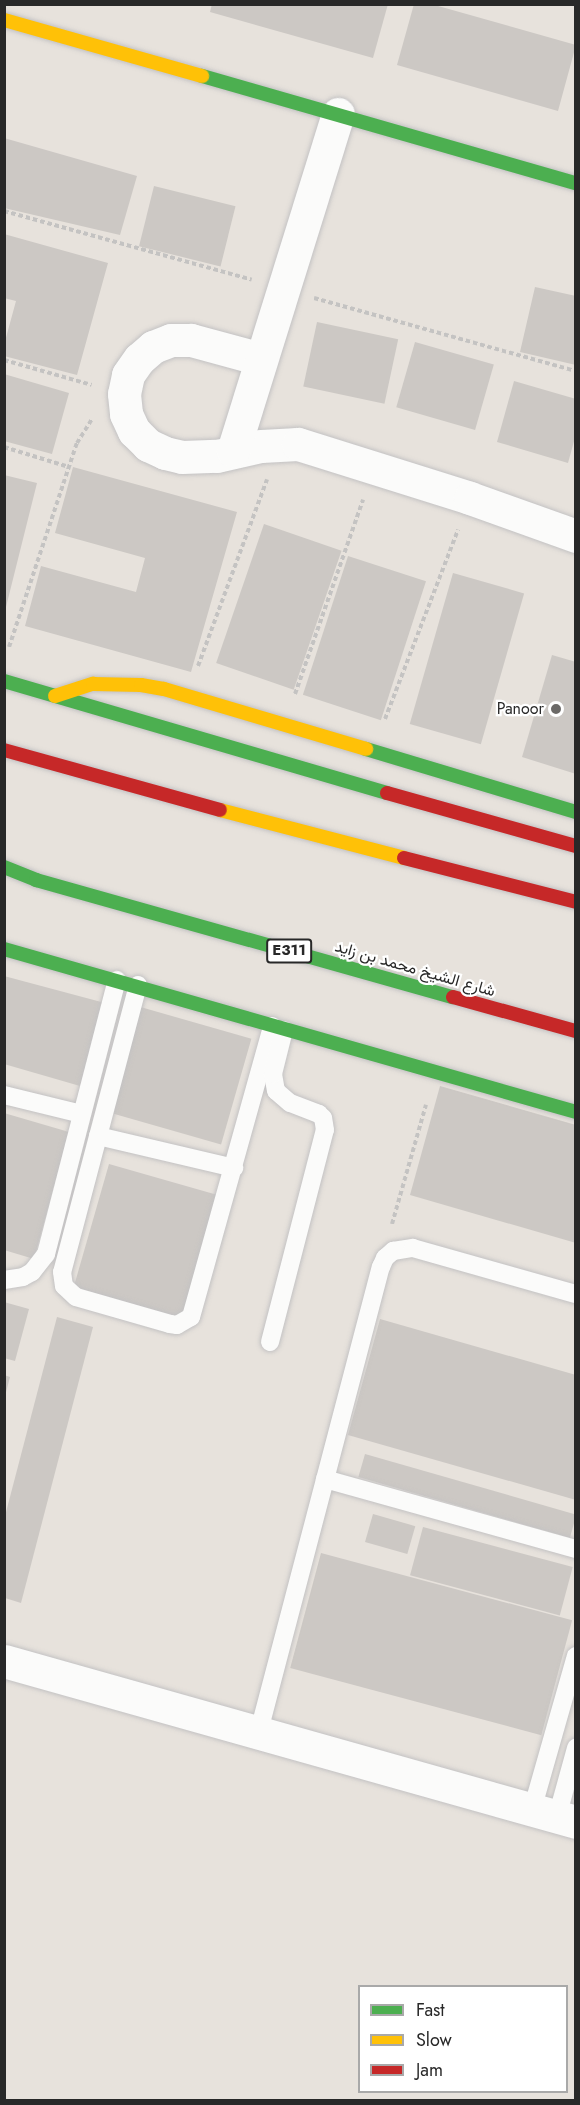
<!DOCTYPE html>
<meta charset="utf-8">
<style>
body{margin:0}
#map{position:relative;width:580px;height:2105px;overflow:hidden;background:#e7e2dc;font-family:Jost,Vazirmatn,sans-serif}
div>[style]{position:absolute}
[style*='--x']{left:calc(var(--x)*1px);top:calc(var(--y)*1px);width:calc(var(--w)*1px);rotate:calc(var(--a)*1deg)}
.building>*{inset:0;background:#ccc8c4;transform-origin:0 0}
.path>*{height:4px;margin-top:-2px;transform-origin:0;background:repeating-linear-gradient(90deg,#c4c3c2 0 4.5px,transparent 0 7.5px)}
.roads{filter:drop-shadow(0 0 2px #c3c2c3) drop-shadow(0 0 2px #c3c2c3)}
.lane>*{height:18px;margin:-9px;padding:0 9px;transform-origin:9px;border-radius:9px;background:#fbfbfa}
.street>*{height:33px;margin:-16.5px;padding:0 16.5px;transform-origin:16.5px;border-radius:16.5px;background:#fbfbfa}
.fast>*{height:14px;margin:-7px;padding:0 7px;transform-origin:7px;border-radius:7px;background:#4caf50}
.slow>*{height:14px;margin:-7px;padding:0 7px;transform-origin:7px;border-radius:7px;background:#ffc107}
.jam>*{height:14px;margin:-7px;padding:0 7px;transform-origin:7px;border-radius:7px;background:#c62828}
.dots>*{width:16px;height:16px;translate:-50% -50%;box-sizing:border-box;border:3px solid #fff;border-radius:50%}
span{translate:-50% -50%;white-space:nowrap;text-align:center;line-height:1.15;-webkit-text-stroke:4.5px #fff;paint-order:stroke}
.shield-label span{padding:2px 4px;background:#fff;border:2px solid;border-radius:4px;-webkit-text-stroke-width:0}
.shield-label{font-size:15px;color:#282828;font-weight:700}
.poi-label{font-size:16px;color:#282828}
.right{translate:-100% -50%;text-align:right}
.street-label{font-size:16px;color:#282828}
.frame{position:absolute;inset:0;border:6px solid #282828;pointer-events:none}
.legend{position:absolute;left:358px;top:1985px;width:210px;height:108px;box-sizing:border-box;background:#fff;border:2px solid #a9a9a9;margin:0;padding:8px 10px;list-style:none;font-size:18px;color:#282828}
.legend li{display:flex;align-items:center;gap:12px;height:30px}
.legend b{width:30px;border:2px solid #a9a9a9}
</style>
<div id="map">
<div class="building">
<div style="clip-path:polygon(212px 4px,388px 4px,373px 58px,210px 12px)"></div>
<div style="clip-path:polygon(414px 4px,431px 4px,576px 45px,558px 111px,397px 65px)"></div>
<div style="clip-path:polygon(4px 138px,137px 176px,120px 235px,4px 208px)"></div>
<div style="left:154px;top:186px;width:84px;height:62px;rotate:14deg"></div>
<div style="clip-path:polygon(4px 234px,108px 263px,77px 375px,4px 356px,4px 345px,16px 301px,4px 298px)"></div>
<div style="clip-path:polygon(535px 287px,576px 296px,576px 365px,520px 352px)"></div>
<div style="left:317px;top:322px;width:83px;height:66px;rotate:12deg"></div>
<div style="left:415px;top:342px;width:82px;height:68px;rotate:16deg"></div>
<div style="clip-path:polygon(4px 374px,69px 393px,52px 454px,4px 441px)"></div>
<div style="clip-path:polygon(514px 381px,576px 399px,576px 434px,568px 463px,497px 442px)"></div>
<div style="clip-path:polygon(73px 467px,237px 512px,191px 672px,25px 626px,41px 566px,136px 592px,145px 558px,55px 533px)"></div>
<div style="clip-path:polygon(4px 475px,37px 483px,5px 611px,4px 611px)"></div>
<div style="left:264px;top:524px;width:82px;height:147px;rotate:19deg"></div>
<div style="left:348px;top:556px;width:82px;height:146px;rotate:18deg"></div>
<div style="left:453px;top:573px;width:74px;height:157px;rotate:16deg"></div>
<div style="clip-path:polygon(552px 655px,576px 662px,576px 774px,522px 757px)"></div>
<div style="clip-path:polygon(4px 976px,105px 1003px,80px 1086px,4px 1064px)"></div>
<div style="left:137px;top:1006px;width:119px;height:110px;rotate:16deg"></div>
<div style="clip-path:polygon(440px 1086px,576px 1125px,576px 1243px,410px 1195px)"></div>
<div style="clip-path:polygon(4px 1113px,69px 1132px,34px 1259px,4px 1250px)"></div>
<div style="left:109px;top:1164px;width:112px;height:131px;rotate:16deg"></div>
<div style="clip-path:polygon(4px 1302px,29px 1309px,15px 1361px,4px 1358px)"></div>
<div style="clip-path:polygon(57px 1317px,93px 1327px,21px 1603px,5px 1598px,5px 1516px)"></div>
<div style="clip-path:polygon(380px 1319px,576px 1375px,576px 1500px,348px 1435px)"></div>
<div style="clip-path:polygon(4px 1375px,10px 1377px,5px 1396px,4px 1396px)"></div>
<div style="left:365px;top:1454px;width:220px;height:24px;rotate:16deg"></div>
<div style="left:373px;top:1514px;width:44px;height:29px;rotate:16deg"></div>
<div style="left:423px;top:1527px;width:155px;height:50px;rotate:15deg"></div>
<div style="left:321px;top:1553px;width:260px;height:119px;rotate:15deg"></div>
</div>
<div class="path">
<div style="--x:4;--y:211;--w:257;--a:15.5"></div>
<div style="--x:314;--y:298;--w:272;--a:15.6"></div>
<div style="--x:4;--y:360;--w:91;--a:15.9"></div>
<div style="--x:4;--y:447;--w:68;--a:17.1"></div>
<div style="--x:9;--y:647;--w:215;--a:-71.6"></div>
<div style="--x:77;--y:443;--w:28;--a:-58"></div>
<div style="--x:198;--y:666;--w:199;--a:-69.7"></div>
<div style="--x:295;--y:694;--w:206;--a:-70.7"></div>
<div style="--x:385;--y:719;--w:203;--a:-68.9"></div>
<div style="--x:392;--y:1224;--w:124;--a:-74.1"></div>
</div>
<div class="roads">
<div class="lane">
<div style="--x:138;--y:985;--w:297;--a:104.8"></div>
<div style="--x:62;--y:1272;--w:14;--a:82"></div>
<div style="--x:64;--y:1286;--w:16;--a:43"></div>
<div style="--x:76;--y:1297;--w:98;--a:16"></div>
<div style="--x:170;--y:1324;--w:7;--a:8"></div>
<div style="--x:177;--y:1325;--w:16;--a:-30"></div>
<div style="--x:191;--y:1317;--w:302;--a:-74.4"></div>
<div style="--x:4;--y:1095;--w:80;--a:13.7"></div>
<div style="--x:98;--y:1136;--w:140;--a:13.2"></div>
<div style="--x:4;--y:1280;--w:19;--a:-9"></div>
<div style="--x:23;--y:1277;--w:10;--a:-29"></div>
<div style="--x:32;--y:1272;--w:23;--a:-52"></div>
<div style="--x:46;--y:1254;--w:283;--a:-75.5"></div>
<div style="--x:270;--y:1342;--w:219;--a:-75.5"></div>
<div style="--x:325;--y:1130;--w:12;--a:-99"></div>
<div style="--x:323;--y:1118;--w:6;--a:-135"></div>
<div style="--x:319;--y:1114;--w:31;--a:-159"></div>
<div style="--x:290;--y:1103;--w:18;--a:-139"></div>
<div style="--x:276;--y:1091;--w:17;--a:-100"></div>
<div style="--x:273;--y:1074;--w:45;--a:-76"></div>
<div style="--x:325;--y:1479;--w:261;--a:15.6"></div>
<div style="--x:259;--y:1731;--w:480;--a:-75.3"></div>
<div style="--x:381;--y:1267;--w:10;--a:-66"></div>
<div style="--x:385;--y:1258;--w:11;--a:-41"></div>
<div style="--x:393;--y:1251;--w:20;--a:-9"></div>
<div style="--x:413;--y:1248;--w:169;--a:15.8"></div>
<div style="--x:532;--y:1810;--w:160;--a:-74.1"></div>
<div style="--x:557;--y:1817;--w:72;--a:-74.6"></div>
</div>
<div class="street">
<div style="--x:261;--y:359;--w:73;--a:-164.8"></div>
<div style="--x:191;--y:340;--w:20;--a:180"></div>
<div style="--x:171;--y:340;--w:19;--a:159"></div>
<div style="--x:153;--y:347;--w:18;--a:139"></div>
<div style="--x:139;--y:359;--w:19;--a:125"></div>
<div style="--x:128;--y:375;--w:19;--a:102"></div>
<div style="--x:124;--y:394;--w:20;--a:84"></div>
<div style="--x:126;--y:414;--w:19;--a:65"></div>
<div style="--x:134;--y:431;--w:20;--a:45"></div>
<div style="--x:148;--y:445;--w:19;--a:25"></div>
<div style="--x:165;--y:453;--w:17;--a:13"></div>
<div style="--x:182;--y:457;--w:35;--a:-2"></div>
<div style="--x:217;--y:456;--w:45;--a:-12.8"></div>
<div style="--x:261;--y:446;--w:37;--a:-3"></div>
<div style="--x:298;--y:444;--w:180;--a:17.4"></div>
<div style="--x:470;--y:498;--w:113;--a:19.7"></div>
<div style="--x:233;--y:451;--w:353;--a:-72.7"></div>
<div style="--x:4;--y:1661;--w:594;--a:15.72"></div>
</div>
<div class="fast">
<div style="--x:202;--y:76;--w:389;--a:16"></div>
<div style="--x:4;--y:681;--w:399;--a:16.3"></div>
<div style="--x:366;--y:749;--w:219;--a:16.7"></div>
<div style="--x:4;--y:867;--w:35;--a:22"></div>
<div style="--x:36;--y:880;--w:433;--a:15.7"></div>
<div style="--x:4;--y:949;--w:595;--a:15.91"></div>
</div>
<div class="slow">
<div style="--x:4;--y:20;--w:206;--a:15.8"></div>
<div style="--x:55;--y:696;--w:40;--a:-18"></div>
<div style="--x:93;--y:684;--w:48;--a:1.2"></div>
<div style="--x:141;--y:685;--w:23;--a:10"></div>
<div style="--x:164;--y:689;--w:211;--a:16.5"></div>
<div style="--x:220;--y:810;--w:190;--a:14.6"></div>
</div>
<div class="jam">
<div style="--x:4;--y:750;--w:224;--a:15.5"></div>
<div style="--x:387;--y:793;--w:196;--a:15.7"></div>
<div style="--x:404;--y:858;--w:178;--a:14.3"></div>
<div style="--x:453;--y:997;--w:128;--a:15.5"></div>
</div>
</div>
<div class="dots">
<div style="left:556px;top:709px;background:#6b6967"></div>
</div>
<div class="shield-label">
<span style="left:289px;top:951px">E311</span>
</div>
<div class="poi-label">
<span class="right" style="left:544px;top:709px">Panoor</span>
</div>
<div class="street-label">
<span style="left:415px;top:969px;rotate:16deg">شارع الشيخ محمد بن زايد</span>
</div>
<div class="frame"></div>
<ul class="legend">
<li><b style="height:8px;background:#4caf50"></b>Fast</li>
<li><b style="height:8px;background:#ffc107"></b>Slow</li>
<li><b style="height:8px;background:#c62828"></b>Jam</li>
</ul>
</div>
